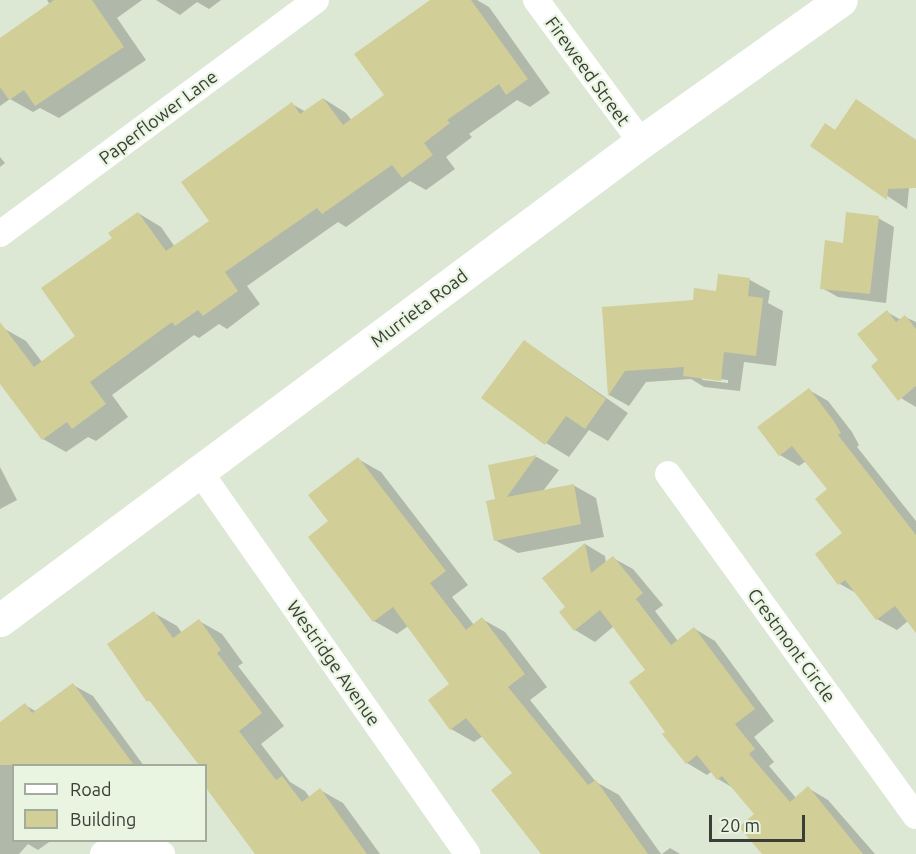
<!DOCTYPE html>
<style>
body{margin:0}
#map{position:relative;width:916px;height:854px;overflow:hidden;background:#dce7d4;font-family:Ubuntu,sans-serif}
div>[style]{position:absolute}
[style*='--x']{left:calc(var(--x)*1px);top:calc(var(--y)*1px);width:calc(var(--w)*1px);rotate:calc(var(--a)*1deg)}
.shadow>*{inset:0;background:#0003}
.building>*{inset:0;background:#d1ce98}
.minor>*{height:26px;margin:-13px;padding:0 13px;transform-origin:13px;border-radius:13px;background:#fff}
.secondary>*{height:33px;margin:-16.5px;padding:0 16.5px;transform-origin:16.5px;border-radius:16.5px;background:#fff}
span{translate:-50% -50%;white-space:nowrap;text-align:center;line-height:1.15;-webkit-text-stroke:4.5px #e9f4e1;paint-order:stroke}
.street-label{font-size:18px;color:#393e36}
.legend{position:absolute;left:12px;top:764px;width:195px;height:78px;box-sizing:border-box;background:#e9f4e1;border:2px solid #a3ab9d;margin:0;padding:8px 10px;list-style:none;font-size:18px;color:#393e36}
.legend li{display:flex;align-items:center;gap:12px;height:30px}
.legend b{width:30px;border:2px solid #a3ab9d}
.scale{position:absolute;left:709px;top:815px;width:96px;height:27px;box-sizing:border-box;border:3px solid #393e36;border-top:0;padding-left:8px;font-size:18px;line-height:21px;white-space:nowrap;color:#393e36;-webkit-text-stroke:4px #e9f4e1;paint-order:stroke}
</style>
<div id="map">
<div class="shadow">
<div style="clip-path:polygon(47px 0,142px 0,117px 18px,146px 60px,59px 118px,40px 108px,33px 112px,10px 99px,0 106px,0 40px,50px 5px)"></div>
<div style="clip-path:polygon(156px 0,221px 0,209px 9px,197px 2px,180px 15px)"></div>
<div style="clip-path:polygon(432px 0,477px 0,489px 7px,550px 93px,530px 107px,517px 100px,469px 134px,472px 137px,446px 157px,455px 169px,426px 190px,410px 181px,346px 227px,338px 222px,247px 286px,260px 304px,227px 329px,219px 324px,199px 338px,194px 335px,112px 395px,128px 417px,96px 441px,88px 437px,66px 452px,43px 439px,0 382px,0 330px,3px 328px,26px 341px,42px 362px,77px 336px,114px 238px,138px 213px,161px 227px,175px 247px,211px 222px,292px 104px,306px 112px,324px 99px,346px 113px,352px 121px,387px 95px)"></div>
<div style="clip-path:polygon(857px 101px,916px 140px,916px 182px,910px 178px,907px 209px,812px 146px,836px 131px)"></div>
<div style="clip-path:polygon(0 157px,5px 163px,0 167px)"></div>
<div style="clip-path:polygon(878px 218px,894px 227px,886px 303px,838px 297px,822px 288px,844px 244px)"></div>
<div style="clip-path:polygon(evenodd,750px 280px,770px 291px,768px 303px,783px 311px,776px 366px,744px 362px,740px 391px,704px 387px,691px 379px,646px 382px,629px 406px,609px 395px,603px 308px,694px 302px,750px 280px,700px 377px,728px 380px,728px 383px,703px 380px,700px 377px)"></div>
<div style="clip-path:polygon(887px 312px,901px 320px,905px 317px,916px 322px,916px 407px,894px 394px,880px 361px)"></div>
<div style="clip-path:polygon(524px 341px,628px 413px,608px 441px,589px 430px,569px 457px,546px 443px)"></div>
<div style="clip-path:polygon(809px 390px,828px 401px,852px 432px,859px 445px,857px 447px,916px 521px,916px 631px,908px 621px,897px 630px,877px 619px,858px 594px,840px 584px,844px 534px,830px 490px,806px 461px,799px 466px,780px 455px)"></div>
<div style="clip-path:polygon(537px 457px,559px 470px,543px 491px,573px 485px,596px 498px,604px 537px,518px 553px,495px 540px,496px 500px,489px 466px)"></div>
<div style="clip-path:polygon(358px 459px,381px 472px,468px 585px,452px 597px,474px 625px,482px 619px,505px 632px,547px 687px,530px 700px,596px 782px,619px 795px,661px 854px,542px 854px,514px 773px,483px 736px,474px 742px,451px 729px,451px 684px,408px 626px,397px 634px,374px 621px,330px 521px)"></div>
<div style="clip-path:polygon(0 467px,17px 500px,0 509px)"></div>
<div style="clip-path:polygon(585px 544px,605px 556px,606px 563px,613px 558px,633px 569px,663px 605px,655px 611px,678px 641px,695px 629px,715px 641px,774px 721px,754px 737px,774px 762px,769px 766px,796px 798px,808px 788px,828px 800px,875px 854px,764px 854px,756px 814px,735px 789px,718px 779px,712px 771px,707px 775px,687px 763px,668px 732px,647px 670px,614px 626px,595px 642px,575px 630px,567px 607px)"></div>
<div style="clip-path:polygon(154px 613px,177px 626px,182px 633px,199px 621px,222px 634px,243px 663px,238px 666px,284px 726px,261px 744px,290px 782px,305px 791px,310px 798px,320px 790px,343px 803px,380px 854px,257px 854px,236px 812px,206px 772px,206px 766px,201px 766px,154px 704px,148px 700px)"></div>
<div style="clip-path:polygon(73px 685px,93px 696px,144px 766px,14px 766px,14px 840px,52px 840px,38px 850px,28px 844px,19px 854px,0 854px,0 724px,25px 705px,37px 712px)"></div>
<div style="clip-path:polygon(670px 848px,680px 854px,662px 854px)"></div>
</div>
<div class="building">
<div style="clip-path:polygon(54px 0,92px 0,124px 47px,35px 106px,24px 90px,9px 100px,0 87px,0 38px)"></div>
<div style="clip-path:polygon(430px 0,471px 0,528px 79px,506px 95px,499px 84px,447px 120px,450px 123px,424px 143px,433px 155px,402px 178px,392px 165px,322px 214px,317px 208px,225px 272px,238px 291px,203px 316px,198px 310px,175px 326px,172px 322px,90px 382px,106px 404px,72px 429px,67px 422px,42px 440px,0 384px,0 322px,34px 367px,75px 336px,41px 288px,112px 238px,108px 233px,138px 212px,166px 251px,209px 221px,181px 182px,292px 102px,300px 114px,323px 98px,343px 125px,384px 95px,354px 54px)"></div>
<div style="clip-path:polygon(856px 99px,916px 140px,916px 188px,888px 189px,887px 200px,810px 146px,825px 123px,835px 130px)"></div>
<div style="clip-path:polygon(846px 212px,879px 216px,870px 294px,820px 289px,825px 240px,843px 243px)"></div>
<div style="clip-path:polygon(718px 274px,750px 278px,748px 296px,763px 298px,756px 356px,724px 352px,721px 381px,683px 376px,684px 367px,625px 371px,608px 396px,602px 307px,693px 300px,694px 288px,716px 291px)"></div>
<div style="clip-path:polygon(887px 310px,896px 322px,905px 315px,916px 329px,916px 386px,898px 401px,871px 366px,878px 360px,857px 334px)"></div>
<div style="clip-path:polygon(524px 340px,606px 399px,585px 429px,566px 416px,545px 445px,481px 398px)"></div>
<div style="clip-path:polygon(809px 388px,833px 420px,841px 433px,838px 435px,916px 535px,916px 633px,895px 606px,876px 620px,845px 580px,838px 585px,815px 554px,842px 533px,815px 499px,827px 489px,792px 446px,779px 456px,757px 427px)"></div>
<div style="clip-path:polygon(537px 455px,507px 497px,574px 484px,581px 524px,494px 541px,486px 501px,495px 499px,488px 465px)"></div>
<div style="clip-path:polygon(358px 457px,446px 571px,430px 583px,466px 630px,482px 617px,525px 674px,508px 687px,588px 785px,596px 780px,648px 854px,541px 854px,491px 790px,512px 773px,466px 718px,450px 730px,428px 700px,449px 684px,393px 607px,373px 622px,308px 537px,328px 521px,308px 495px)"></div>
<div style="clip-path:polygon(585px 543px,591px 573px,613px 556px,643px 593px,636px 599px,671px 645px,694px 627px,755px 709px,735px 724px,755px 749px,749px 754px,790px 802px,808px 786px,863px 854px,762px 854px,739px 827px,754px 814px,722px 776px,717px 780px,697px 755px,686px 764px,662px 734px,665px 732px,629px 682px,645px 670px,600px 610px,574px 631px,559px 612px,565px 607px,542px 578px)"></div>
<div style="clip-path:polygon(154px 611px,173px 638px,199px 619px,221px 650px,217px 653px,262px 713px,239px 731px,276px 780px,282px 776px,302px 802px,320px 788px,367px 854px,255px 854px,206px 788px,206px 765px,199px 765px,149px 700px,147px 702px,107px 644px)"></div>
<div style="clip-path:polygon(73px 683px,134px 765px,0 765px,0 722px,25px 703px,32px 713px)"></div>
</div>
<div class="minor">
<div style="--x:536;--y:0;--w:177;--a:53.5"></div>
<div style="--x:0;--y:234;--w:393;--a:-36.5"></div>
<div style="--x:200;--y:472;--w:466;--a:55"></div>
<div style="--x:668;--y:474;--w:422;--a:54.1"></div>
<div style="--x:103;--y:854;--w:26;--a:-31"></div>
<div style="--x:125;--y:841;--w:20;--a:3"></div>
<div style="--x:145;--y:842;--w:21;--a:35"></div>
</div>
<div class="secondary">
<div style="--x:0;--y:620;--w:800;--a:-36.71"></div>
<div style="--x:641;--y:142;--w:245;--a:-35.4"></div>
</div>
<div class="street-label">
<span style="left:588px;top:71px;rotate:54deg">Fireweed Street</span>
<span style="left:158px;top:117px;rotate:-37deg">Paperflower Lane</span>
<span style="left:419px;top:308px;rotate:-37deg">Murrieta Road</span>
<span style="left:792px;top:645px;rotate:54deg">Crestmont Circle</span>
<span style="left:334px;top:663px;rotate:55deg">Westridge Avenue</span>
</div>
<ul class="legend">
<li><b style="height:8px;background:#fff"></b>Road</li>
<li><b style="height:16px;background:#d1ce98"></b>Building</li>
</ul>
<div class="scale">20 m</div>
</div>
